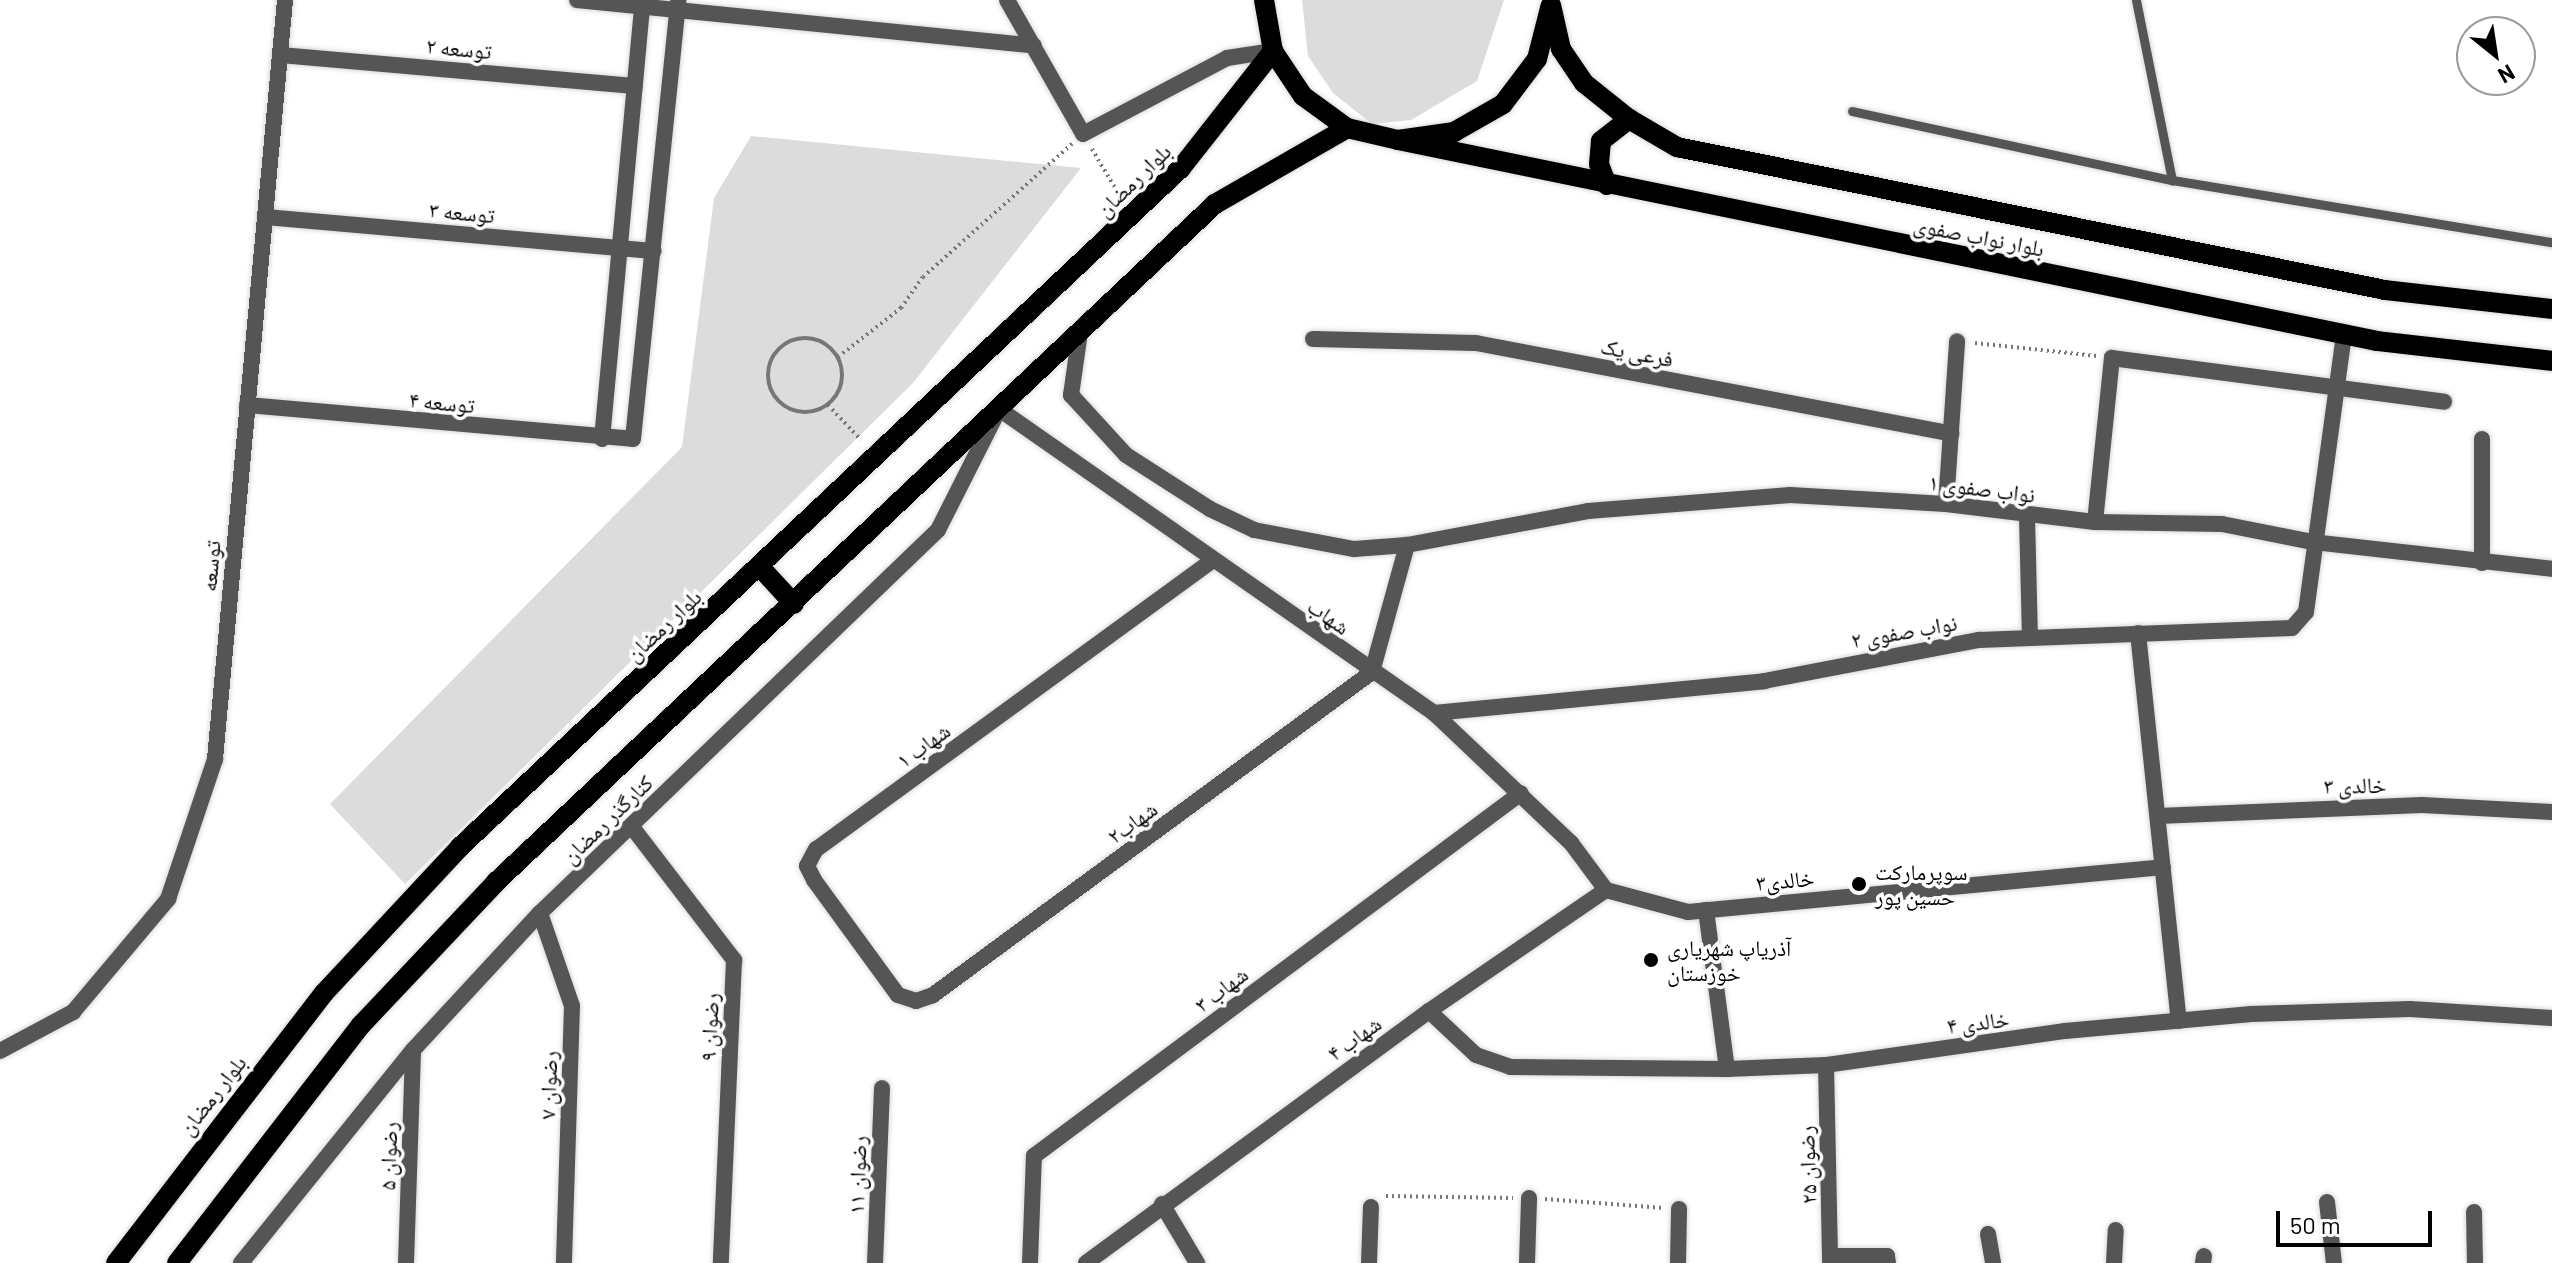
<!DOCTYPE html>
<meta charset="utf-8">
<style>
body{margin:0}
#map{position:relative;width:2552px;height:1263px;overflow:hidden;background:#fff;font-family:Barlow,"Noto Naskh Arabic",sans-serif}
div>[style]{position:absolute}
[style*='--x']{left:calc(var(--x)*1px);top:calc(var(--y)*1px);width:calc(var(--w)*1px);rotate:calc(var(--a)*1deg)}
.green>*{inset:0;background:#dcdcdc}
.path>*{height:4px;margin-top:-2px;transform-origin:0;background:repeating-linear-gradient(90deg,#777 0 2px,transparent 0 6px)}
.path>.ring{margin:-2px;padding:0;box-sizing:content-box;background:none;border:4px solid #777;border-radius:50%}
.roads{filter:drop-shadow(0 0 2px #dbdbdb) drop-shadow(0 0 2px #dbdbdb)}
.lane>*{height:9px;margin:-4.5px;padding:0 4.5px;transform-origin:4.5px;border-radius:4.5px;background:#555}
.street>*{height:16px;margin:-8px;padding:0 8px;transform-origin:8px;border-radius:8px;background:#555}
.primary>*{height:20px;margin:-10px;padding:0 10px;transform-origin:10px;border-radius:10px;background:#000}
.dots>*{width:22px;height:22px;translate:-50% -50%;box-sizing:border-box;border:4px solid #fff;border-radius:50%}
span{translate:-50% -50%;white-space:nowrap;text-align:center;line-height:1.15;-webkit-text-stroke:7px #fff;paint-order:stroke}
.street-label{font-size:22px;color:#000}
.poi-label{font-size:22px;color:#000}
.left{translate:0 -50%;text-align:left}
.north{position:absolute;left:2456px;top:16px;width:80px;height:80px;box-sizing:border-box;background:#fff;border:2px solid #999;border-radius:50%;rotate:150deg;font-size:22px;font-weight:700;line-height:32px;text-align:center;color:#000}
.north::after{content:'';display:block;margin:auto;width:28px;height:36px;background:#000;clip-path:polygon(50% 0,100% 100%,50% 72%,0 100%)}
.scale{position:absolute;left:2276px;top:1211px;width:156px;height:36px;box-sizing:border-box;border:4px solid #000;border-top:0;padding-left:10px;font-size:24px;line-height:28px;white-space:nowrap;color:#000;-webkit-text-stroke:6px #fff;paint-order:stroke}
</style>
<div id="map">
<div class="green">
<div style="clip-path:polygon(1302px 0,1504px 0,1477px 81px,1411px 120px,1372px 124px,1333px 93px,1308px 56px)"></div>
<div style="clip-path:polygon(751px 136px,1081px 168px,913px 383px,405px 884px,330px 804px,682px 447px,714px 198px)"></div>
</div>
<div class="path">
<div style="--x:1092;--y:149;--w:59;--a:59.5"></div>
<div class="ring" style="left:768px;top:338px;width:70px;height:70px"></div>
<div style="--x:1975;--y:343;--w:123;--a:6.1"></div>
<div style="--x:838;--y:357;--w:80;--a:-37.9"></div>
<div style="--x:901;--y:308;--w:38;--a:-55"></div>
<div style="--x:923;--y:277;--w:200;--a:-41.8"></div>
<div style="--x:828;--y:405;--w:48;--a:46.7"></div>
<div style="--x:1386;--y:1196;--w:127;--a:0.9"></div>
<div style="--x:1545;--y:1199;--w:119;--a:4.3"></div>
</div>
<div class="roads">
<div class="lane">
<div style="--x:2136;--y:0;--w:184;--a:78.7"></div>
<div style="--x:1852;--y:111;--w:327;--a:12.2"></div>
<div style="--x:2172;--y:180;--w:385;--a:9.3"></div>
</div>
<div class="street">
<div style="--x:577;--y:0;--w:459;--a:5.7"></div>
<div style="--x:1007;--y:0;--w:154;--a:60.4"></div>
<div style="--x:1083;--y:134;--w:163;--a:-27.8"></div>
<div style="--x:1227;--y:58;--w:47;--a:-8.7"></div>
<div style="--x:280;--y:55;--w:356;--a:5"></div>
<div style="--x:265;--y:217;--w:390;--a:5"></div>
<div style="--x:1080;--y:332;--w:64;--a:98.1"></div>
<div style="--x:1071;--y:395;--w:81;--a:47.5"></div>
<div style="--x:1126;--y:455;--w:100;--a:32.7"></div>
<div style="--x:1210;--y:509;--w:49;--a:25.5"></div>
<div style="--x:1254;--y:530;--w:102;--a:10.8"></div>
<div style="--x:1354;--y:549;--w:53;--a:-4.3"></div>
<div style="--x:1407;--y:545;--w:184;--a:-10.6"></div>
<div style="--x:1588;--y:511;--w:203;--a:-4.5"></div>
<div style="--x:1790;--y:495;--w:156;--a:3.3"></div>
<div style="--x:1946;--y:504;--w:150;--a:6.9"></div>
<div style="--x:2095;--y:522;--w:127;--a:0.9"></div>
<div style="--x:2222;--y:524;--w:93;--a:11.2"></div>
<div style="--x:2313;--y:542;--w:241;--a:6.4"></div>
<div style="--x:1313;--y:339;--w:163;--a:1.4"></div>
<div style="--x:1476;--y:343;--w:484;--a:10.8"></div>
<div style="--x:247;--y:405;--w:387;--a:5"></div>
<div style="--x:633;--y:439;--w:441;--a:-84.1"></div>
<div style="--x:602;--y:439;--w:441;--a:-84.7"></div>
<div style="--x:1946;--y:504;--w:163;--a:-86.1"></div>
<div style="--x:2027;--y:516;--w:120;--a:88.6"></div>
<div style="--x:2095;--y:522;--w:165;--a:-84.1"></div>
<div style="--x:2112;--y:358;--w:335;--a:7.5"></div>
<div style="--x:1213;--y:560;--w:491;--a:143.9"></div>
<div style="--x:816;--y:849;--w:19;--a:118"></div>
<div style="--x:807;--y:866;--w:16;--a:63"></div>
<div style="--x:814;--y:880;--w:142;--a:53.9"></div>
<div style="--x:898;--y:995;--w:19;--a:18"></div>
<div style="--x:916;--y:1001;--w:18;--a:-19"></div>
<div style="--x:933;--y:995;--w:545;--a:-36.34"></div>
<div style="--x:1372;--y:672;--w:132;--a:-74.6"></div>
<div style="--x:2482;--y:563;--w:124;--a:-90"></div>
<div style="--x:2138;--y:633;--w:390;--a:84"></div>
<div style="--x:1434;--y:713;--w:332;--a:-5.5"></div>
<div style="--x:1764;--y:681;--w:219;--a:-10.8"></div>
<div style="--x:1979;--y:640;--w:313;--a:-2.2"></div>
<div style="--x:2292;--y:628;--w:21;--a:-49"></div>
<div style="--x:2306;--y:612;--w:281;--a:-82.2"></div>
<div style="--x:2158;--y:816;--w:264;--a:-2.4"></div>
<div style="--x:2422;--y:805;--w:130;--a:3.1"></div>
<div style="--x:632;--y:827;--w:168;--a:52.5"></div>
<div style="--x:734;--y:960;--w:303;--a:92.5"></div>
<div style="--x:1606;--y:890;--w:85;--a:15"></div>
<div style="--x:1688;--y:912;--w:477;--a:-5.4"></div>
<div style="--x:1706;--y:910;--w:160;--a:82.5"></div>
<div style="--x:540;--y:913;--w:98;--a:71"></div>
<div style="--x:572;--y:1006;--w:257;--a:91.8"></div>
<div style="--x:1429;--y:1011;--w:64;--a:43.1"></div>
<div style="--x:1476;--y:1055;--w:36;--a:19"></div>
<div style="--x:1510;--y:1067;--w:217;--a:0.5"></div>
<div style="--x:1727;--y:1069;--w:99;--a:-2.3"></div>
<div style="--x:1826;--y:1065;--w:241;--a:-8.1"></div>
<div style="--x:2065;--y:1031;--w:187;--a:-5.2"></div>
<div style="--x:2251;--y:1014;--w:159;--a:-1.8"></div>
<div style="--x:2410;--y:1009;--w:142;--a:3.6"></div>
<div style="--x:0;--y:1051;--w:83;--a:-28.1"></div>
<div style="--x:73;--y:1012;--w:148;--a:-49.9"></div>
<div style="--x:168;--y:899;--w:148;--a:-71.4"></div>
<div style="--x:215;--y:759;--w:762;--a:-84.73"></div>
<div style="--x:1826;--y:1065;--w:198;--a:88.8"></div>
<div style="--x:2327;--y:1202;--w:61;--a:83.5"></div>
<div style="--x:1162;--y:1204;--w:69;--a:59.3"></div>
<div style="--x:2474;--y:1212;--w:51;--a:88.9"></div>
<div style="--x:1988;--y:1234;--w:29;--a:80"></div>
<div style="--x:1831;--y:1256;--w:56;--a:0"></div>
<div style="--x:1887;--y:1256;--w:7;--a:82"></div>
<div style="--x:241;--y:1263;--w:274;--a:-51.1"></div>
<div style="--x:413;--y:1050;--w:187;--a:-47.2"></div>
<div style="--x:540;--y:913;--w:552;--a:-43.9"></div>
<div style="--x:938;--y:530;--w:136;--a:-63.2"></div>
<div style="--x:999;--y:409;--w:531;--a:34.95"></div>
<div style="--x:1434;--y:713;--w:189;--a:43.5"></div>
<div style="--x:1571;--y:843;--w:59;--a:53.3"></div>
<div style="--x:406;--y:1263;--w:213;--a:-88.1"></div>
<div style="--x:875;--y:1263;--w:175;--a:-87.7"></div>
<div style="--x:1030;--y:1263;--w:107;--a:-87.9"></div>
<div style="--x:1034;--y:1156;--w:607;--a:-36.7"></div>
<div style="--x:1086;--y:1263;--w:426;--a:-36.3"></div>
<div style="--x:1429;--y:1011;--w:214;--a:-34.4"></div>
<div style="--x:1369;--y:1263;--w:56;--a:-88"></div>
<div style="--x:1527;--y:1263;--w:65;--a:-88.2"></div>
<div style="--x:1678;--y:1263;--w:54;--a:-88.9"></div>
<div style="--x:2114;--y:1263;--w:33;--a:-87"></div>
<div style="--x:2203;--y:1263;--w:7;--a:-82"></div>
</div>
<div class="primary">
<div style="--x:1264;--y:0;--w:52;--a:80"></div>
<div style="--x:1273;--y:51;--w:54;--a:56.3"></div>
<div style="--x:1303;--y:96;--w:54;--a:36"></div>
<div style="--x:1347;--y:128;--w:52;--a:13.2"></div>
<div style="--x:1398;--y:140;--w:57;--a:-8.1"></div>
<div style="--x:1454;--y:132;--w:56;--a:-29.7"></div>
<div style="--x:1503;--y:104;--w:56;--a:-52.9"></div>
<div style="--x:1537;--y:59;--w:53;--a:-75.7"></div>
<div style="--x:1551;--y:5;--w:45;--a:77.2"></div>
<div style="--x:1561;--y:49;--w:41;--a:55.9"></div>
<div style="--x:1584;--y:83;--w:58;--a:38.7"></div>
<div style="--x:1629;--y:119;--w:56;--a:30.3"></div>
<div style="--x:1677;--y:147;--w:722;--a:11.42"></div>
<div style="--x:2385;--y:290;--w:168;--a:6.5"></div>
<div style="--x:1398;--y:140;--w:999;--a:11.6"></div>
<div style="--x:2377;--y:341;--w:176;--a:6.5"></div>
<div style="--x:1607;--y:185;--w:22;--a:-111"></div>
<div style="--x:1599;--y:164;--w:23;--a:-85"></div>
<div style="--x:1601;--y:141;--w:36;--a:-38"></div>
<div style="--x:760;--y:567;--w:50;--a:47.4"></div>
<div style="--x:116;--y:1263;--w:341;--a:-52.4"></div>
<div style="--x:324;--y:993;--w:200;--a:-47"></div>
<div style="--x:460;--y:847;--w:990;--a:-43.28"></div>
<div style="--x:1181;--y:168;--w:149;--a:-51.8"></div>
<div style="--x:177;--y:1263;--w:301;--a:-52.3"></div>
<div style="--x:361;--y:1025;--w:197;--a:-46.6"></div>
<div style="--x:496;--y:882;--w:988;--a:-43.32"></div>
<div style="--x:1215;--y:204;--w:152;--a:-29.9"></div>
</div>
</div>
<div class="dots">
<div style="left:1859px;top:884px;background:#000"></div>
<div style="left:1651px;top:960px;background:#000"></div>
</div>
<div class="street-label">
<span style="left:459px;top:48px;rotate:5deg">توسعه ۲</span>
<span style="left:1133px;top:180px;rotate:-44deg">بلوار رمضان</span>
<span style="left:462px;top:212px;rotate:5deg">توسعه ۳</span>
<span style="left:1979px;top:236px;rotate:11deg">بلوار نواب صفوی</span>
<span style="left:1637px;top:352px;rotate:11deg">فرعی یک</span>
<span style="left:442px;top:402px;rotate:5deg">توسعه ۴</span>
<span style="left:1982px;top:488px;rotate:7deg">نواب صفوی ۱</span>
<span style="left:210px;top:566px;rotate:-85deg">توسعه</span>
<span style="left:1329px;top:616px;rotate:35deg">شهاب</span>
<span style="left:663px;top:625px;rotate:-43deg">بلوار رمضان</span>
<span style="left:1904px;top:631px;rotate:-10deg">نواب صفوی ۲</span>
<span style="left:923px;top:745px;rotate:-36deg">شهاب ۱</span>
<span style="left:2355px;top:785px;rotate:-1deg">خالدی ۳</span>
<span style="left:607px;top:819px;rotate:-44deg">کنارگذر رمضان</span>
<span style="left:1132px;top:822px;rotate:-36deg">شهاب۲</span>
<span style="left:1785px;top:880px;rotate:-5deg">خالدی۳</span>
<span style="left:1221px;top:989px;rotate:-37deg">شهاب ۳</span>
<span style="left:1978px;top:1022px;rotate:-7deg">خالدی ۴</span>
<span style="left:709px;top:1027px;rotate:-87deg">رضوان ۹</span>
<span style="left:1354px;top:1038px;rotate:-36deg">شهاب ۴</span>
<span style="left:548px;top:1085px;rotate:-88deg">رضوان ۷</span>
<span style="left:212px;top:1095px;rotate:-52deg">بلوار رمضان</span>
<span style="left:388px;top:1156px;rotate:-88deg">رضوان ۵</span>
<span style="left:1807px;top:1165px;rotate:-92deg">رضوان ۲۵</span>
<span style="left:857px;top:1175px;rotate:-88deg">رضوان ۱۱</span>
</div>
<div class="poi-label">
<span class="left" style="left:1875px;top:884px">سوپرمارکت<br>حسین پور</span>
<span class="left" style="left:1667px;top:960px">آذریاپ شهریاری<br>خوزستان</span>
</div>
<div class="north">N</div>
<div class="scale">50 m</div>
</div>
